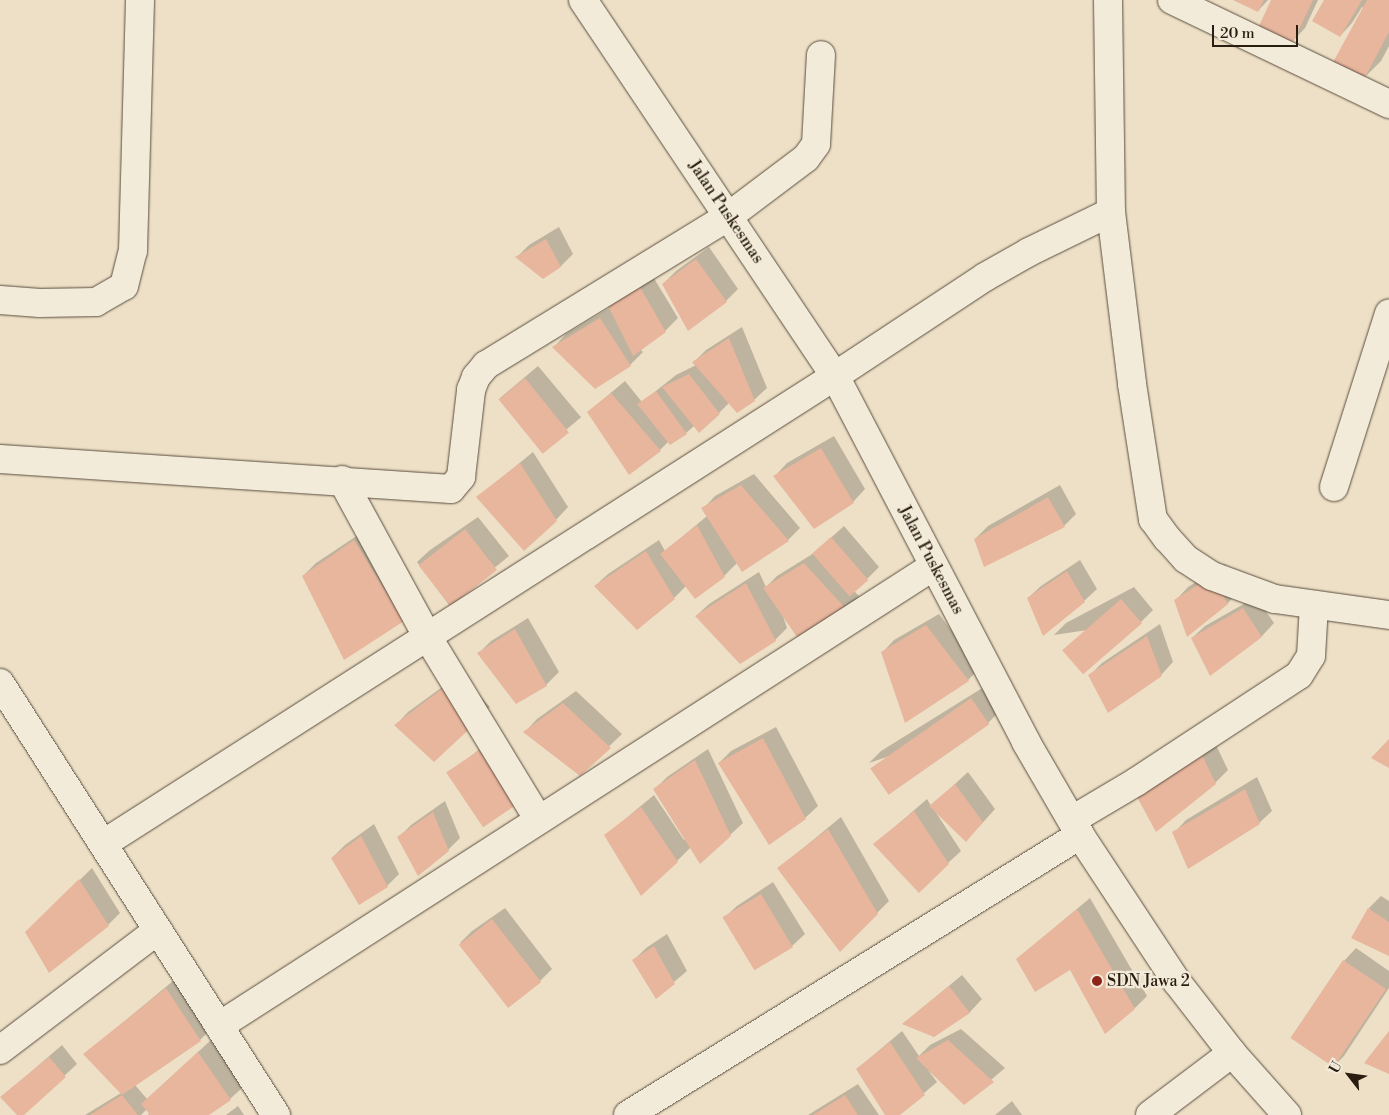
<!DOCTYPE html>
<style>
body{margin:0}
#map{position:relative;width:1389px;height:1115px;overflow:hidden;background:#ede0c6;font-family:"Libre Bodoni",serif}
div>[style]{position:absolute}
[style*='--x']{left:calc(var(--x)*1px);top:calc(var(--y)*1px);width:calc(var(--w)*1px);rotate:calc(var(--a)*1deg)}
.shadow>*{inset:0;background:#0003;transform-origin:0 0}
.building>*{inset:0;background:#e8b59d;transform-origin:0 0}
.roads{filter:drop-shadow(0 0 1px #5a4d3e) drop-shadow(0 0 1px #5a4d3e)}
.minor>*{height:28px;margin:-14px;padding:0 14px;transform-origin:14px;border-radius:14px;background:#f3ebda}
.tertiary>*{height:28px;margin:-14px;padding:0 14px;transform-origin:14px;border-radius:14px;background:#f3ebda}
.dots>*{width:14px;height:14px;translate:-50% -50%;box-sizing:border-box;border:2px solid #f3ebda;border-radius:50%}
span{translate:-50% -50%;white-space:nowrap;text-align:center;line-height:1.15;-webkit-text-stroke:4.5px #f3ebda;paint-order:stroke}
.street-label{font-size:16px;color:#291c10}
.poi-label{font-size:16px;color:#291c10}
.left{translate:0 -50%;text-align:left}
.north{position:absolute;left:1324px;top:1050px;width:50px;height:50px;-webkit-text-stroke:4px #f3ebda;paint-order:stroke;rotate:300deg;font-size:14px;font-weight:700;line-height:20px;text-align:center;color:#291c10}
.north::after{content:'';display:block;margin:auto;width:18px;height:22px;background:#291c10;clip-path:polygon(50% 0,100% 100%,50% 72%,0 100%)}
.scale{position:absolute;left:1212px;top:25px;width:86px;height:22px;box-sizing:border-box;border:2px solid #291c10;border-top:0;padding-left:6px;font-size:15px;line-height:18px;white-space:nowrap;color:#291c10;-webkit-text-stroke:4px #f3ebda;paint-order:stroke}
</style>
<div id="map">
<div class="shadow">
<div style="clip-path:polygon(1236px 0,1268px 0,1258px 11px)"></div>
<div style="clip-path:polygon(1272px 0,1318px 0,1305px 28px,1293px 41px)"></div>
<div style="clip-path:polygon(1325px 0,1389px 0,1389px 46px,1381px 61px,1363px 79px,1364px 8px,1362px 7px,1352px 23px,1340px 36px)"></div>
<div style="clip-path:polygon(559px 227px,573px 254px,561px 266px,544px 277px,517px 257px,529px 245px)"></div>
<div style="clip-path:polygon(709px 247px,738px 289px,726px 301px,663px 284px,676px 271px)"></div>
<div style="clip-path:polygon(652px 275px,678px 318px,665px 331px,640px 349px,643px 352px,630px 365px,595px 387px,554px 347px,566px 334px,611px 307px,610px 306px)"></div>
<div style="clip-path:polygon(742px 327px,767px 388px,754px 400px,729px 403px,719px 413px,694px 426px,686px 433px,670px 443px,669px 441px,660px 450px,588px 412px,625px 381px,642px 402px,676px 375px,696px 365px,693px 363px,706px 350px)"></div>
<div style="left:538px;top:366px;width:67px;height:50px;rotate:50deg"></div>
<div style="clip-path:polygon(834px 436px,865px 489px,853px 502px,775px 476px,787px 463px)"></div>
<div style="clip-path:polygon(533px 452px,568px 507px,556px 520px,478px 497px)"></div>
<div style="clip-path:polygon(754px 474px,800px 528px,788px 540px,737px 563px,724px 576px,686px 586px,674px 598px,595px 586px,608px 574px,659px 540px,665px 551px,707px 516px,703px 509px,715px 496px)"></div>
<div style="clip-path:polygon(1060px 485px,1076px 514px,1064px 526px,975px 539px,988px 526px)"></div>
<div style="clip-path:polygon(478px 517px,509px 556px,449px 605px,417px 562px,430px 550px)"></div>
<div style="clip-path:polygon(844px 526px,879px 567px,867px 579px,851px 588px,859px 596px,847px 609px,782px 613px,787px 628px,775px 640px,696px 616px,709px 604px,759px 572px,766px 587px,777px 576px,814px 553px)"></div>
<div style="clip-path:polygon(367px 529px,403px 620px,303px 576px,316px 563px)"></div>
<div style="clip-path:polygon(1080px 560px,1097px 589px,1084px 601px,1028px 598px,1041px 586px)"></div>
<div style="clip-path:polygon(1225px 564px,1239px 591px,1227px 604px,1176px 600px,1188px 587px)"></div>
<div style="clip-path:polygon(1134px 587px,1153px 610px,1141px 622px,1054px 635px,1066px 623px)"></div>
<div style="clip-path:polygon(1256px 597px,1274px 623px,1262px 636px,1210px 674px,1192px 638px,1205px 626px)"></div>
<div style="clip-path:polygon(939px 614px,980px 668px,968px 680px,882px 653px,894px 640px)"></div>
<div style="clip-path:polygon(528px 618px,559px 672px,546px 685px,479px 653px,491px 641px)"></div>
<div style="clip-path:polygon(1160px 624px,1173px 662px,1161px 675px,1090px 675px,1102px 663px)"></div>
<div style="clip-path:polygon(460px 674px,490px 707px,477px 720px,396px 725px,408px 712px)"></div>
<div style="clip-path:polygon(984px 687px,1000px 711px,988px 723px,869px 763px,881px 751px)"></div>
<div style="clip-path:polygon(576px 691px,622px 734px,580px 774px,525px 732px,537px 719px)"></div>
<div style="clip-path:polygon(776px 727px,818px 806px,805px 818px,719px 763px,731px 751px)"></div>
<div style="clip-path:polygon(494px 737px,530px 791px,448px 775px)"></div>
<div style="clip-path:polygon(1215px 743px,1228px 770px,1215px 783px,1139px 797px)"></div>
<div style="clip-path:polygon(708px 749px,743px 823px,730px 835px,691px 847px,677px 861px,606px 835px,654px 795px,684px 840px,686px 839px,655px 789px,667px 777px)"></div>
<div style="clip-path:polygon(968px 772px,995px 809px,978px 828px,935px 811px,961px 851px,948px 863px,875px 844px,927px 799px,931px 806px)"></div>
<div style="clip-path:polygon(1257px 777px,1272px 811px,1259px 823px,1174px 833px,1186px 820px)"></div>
<div style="clip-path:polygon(445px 801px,460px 838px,448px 850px,398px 838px,411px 825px)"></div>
<div style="clip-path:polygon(841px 817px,889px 901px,840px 950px,779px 868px)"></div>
<div style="clip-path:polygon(374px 824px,399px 874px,387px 886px,332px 858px,345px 845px)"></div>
<div style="clip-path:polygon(92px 868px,120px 913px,108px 925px,27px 932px)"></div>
<div style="clip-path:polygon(773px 882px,805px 934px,792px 946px,724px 918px,737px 906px)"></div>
<div style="clip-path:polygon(1381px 896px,1389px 901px,1389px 954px,1369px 908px)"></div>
<div style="clip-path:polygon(1090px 898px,1147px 996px,1135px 1008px,1070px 968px,1017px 959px)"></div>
<div style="clip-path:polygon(505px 908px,552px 969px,540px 981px,460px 943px,472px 931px)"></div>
<div style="clip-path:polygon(667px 934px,687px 971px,656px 997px,634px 960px,646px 948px)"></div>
<div style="clip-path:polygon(1356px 948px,1389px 971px,1389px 988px,1344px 1056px,1332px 1068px,1344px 961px)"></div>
<div style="clip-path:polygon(962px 975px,982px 999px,970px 1012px,934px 1036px,904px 1023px)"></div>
<div style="clip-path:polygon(179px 976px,212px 1028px,200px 1040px,135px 1085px,147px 1099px,211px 1040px,243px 1087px,230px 1099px,207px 1115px,148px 1115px,150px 1113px,147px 1109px,141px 1115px,85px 1115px,121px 1093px,85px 1054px)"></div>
<div style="clip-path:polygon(961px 1029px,1005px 1068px,964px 1103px,928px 1070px,937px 1082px,898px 1115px,886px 1115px,857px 1069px,902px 1031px,919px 1056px,930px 1045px)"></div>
<div style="clip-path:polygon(62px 1045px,77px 1064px,22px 1115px,19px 1115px,2px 1097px)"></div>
<div style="clip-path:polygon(858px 1084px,879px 1115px,808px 1115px)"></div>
<div style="clip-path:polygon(1012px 1101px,1022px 1115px,995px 1115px)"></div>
<div style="clip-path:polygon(238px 1106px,244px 1115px,226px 1115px)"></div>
</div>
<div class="building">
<div style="clip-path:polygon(1233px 0,1264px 0,1258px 12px)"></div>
<div style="clip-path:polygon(1271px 0,1313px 0,1293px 42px,1259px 26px)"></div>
<div style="clip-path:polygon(1324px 0,1362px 0,1340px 37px,1312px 21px)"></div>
<div style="clip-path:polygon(1367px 0,1389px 0,1389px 32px,1363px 81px,1332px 64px)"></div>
<div style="clip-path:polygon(546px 239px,561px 267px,543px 279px,515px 257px)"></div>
<div style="clip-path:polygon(696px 259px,727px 302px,688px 331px,662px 284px)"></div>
<div style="clip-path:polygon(640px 287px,666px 332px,633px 356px,608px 306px)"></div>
<div style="clip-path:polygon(600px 318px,631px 366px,595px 389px,552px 347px)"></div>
<div style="clip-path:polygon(729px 338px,755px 401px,737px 413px,692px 362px)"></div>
<div style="clip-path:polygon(689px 374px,720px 414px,699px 433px,662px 387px)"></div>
<div style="left:525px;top:378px;width:70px;height:34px;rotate:51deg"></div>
<div style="clip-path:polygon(656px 391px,687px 434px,670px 445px,637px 404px)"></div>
<div style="clip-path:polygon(611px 393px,661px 451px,629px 475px,587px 412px)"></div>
<div style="clip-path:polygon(821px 448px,854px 503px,814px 529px,773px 476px)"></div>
<div style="clip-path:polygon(520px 463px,557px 521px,524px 551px,476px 497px)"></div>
<div style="clip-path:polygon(741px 485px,789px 541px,742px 572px,701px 508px)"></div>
<div style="clip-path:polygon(1048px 497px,1065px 527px,984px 567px,974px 539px)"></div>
<div style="clip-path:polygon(697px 525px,725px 577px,695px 599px,660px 554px)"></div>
<div style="left:465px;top:529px;width:52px;height:59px;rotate:52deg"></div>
<div style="left:831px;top:537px;width:57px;height:25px;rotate:49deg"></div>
<div style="clip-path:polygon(354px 540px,404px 621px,344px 660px,302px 576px)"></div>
<div style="clip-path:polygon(646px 551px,675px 599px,637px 630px,594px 586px)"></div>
<div style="clip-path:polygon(804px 563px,847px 610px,797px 637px,763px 588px)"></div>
<div style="clip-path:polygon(1067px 571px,1085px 602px,1043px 636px,1027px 598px)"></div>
<div style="clip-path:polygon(1212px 576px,1228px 604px,1187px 637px,1174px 600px)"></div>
<div style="clip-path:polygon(746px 583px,776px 641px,740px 664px,695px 616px)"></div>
<div style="left:1121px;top:599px;width:32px;height:78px;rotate:49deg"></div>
<div style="clip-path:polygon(1243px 608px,1262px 637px,1210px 676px,1191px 638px)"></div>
<div style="clip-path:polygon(926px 625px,969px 681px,905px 723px,881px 652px)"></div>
<div style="clip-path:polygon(515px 629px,547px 686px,516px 704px,477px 653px)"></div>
<div style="clip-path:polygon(1147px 636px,1162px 676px,1108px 713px,1088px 675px)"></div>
<div style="clip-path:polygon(447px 685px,478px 721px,434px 762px,394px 725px)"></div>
<div style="left:971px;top:698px;width:32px;height:123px;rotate:55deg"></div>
<div style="clip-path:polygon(563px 703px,611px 748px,580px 776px,523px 732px)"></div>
<div style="clip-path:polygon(763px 738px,806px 819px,769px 845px,718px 763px)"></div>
<div style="clip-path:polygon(1389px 739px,1389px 768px,1371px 758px)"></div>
<div style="left:481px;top:749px;width:66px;height:42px;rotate:56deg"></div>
<div style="clip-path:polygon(1202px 755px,1216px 784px,1156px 832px,1137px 797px)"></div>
<div style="clip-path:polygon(695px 760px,731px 836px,700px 864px,653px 789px)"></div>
<div style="clip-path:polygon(955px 784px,983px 822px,966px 842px,929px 806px)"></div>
<div style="clip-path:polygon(1245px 789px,1260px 824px,1188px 869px,1172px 832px)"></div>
<div style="clip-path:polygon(641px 807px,678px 862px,641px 896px,604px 835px)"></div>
<div style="clip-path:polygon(914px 811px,949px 864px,919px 893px,873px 844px)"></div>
<div style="clip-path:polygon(433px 812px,449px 851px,418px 876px,397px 837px)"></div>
<div style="clip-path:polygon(828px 829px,878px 914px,840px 952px,777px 868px)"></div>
<div style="clip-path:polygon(361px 836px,388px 887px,359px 905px,331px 858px)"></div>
<div style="clip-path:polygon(79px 879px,109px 926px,49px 973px,25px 932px)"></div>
<div style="left:761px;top:894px;width:62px;height:45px;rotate:59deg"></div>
<div style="clip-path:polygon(1368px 908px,1389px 922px,1389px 956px,1351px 938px)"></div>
<div style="clip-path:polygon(1077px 909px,1135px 1009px,1105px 1034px,1070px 970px,1035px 992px,1016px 959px)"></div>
<div style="left:492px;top:919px;width:80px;height:42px;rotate:52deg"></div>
<div style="clip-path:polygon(654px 946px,675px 984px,656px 999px,632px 960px)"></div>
<div style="left:1343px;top:960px;width:52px;height:94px;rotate:34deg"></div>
<div style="clip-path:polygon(949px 986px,970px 1013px,934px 1037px,902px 1024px)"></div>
<div style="clip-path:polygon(166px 988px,201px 1041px,122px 1095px,83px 1054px)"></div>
<div style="clip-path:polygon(1389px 1031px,1389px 1074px,1364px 1063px)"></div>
<div style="clip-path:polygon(948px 1040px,994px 1082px,964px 1105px,916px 1058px)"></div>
<div style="clip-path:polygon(890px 1042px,925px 1095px,900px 1115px,885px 1115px,856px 1069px)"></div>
<div style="clip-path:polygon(198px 1052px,231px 1100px,209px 1115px,150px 1115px,141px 1104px)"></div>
<div style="clip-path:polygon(49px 1057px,66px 1077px,24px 1115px,17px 1115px,0 1097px)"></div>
<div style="clip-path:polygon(122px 1095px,138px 1115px,90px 1115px)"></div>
<div style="clip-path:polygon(845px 1095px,858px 1115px,813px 1115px)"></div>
</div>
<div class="roads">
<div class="minor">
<div style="--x:583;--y:0;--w:453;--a:56.2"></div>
<div style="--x:835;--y:376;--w:413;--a:62.4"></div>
<div style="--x:1026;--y:742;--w:108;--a:59.9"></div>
<div style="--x:1080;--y:835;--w:176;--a:56.6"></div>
<div style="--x:1177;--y:982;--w:90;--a:52.2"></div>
<div style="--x:1232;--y:1053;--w:83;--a:48.4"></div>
<div style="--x:1108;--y:0;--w:212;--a:89.2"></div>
<div style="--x:1111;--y:212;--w:173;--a:83"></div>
<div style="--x:1132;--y:384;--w:137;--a:81.2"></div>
<div style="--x:1153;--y:519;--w:24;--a:54"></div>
<div style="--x:1167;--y:538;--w:28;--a:48"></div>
<div style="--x:1186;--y:559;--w:31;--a:33"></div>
<div style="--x:1212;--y:576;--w:67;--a:20.1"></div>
<div style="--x:1275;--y:599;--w:115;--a:8"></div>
<div style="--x:0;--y:300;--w:40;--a:4.3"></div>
<div style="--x:40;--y:303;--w:56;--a:-1"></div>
<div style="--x:96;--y:302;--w:32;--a:-30"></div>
<div style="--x:124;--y:286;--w:36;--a:-76"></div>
<div style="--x:133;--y:251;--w:251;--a:-88.4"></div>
<div style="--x:0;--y:459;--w:452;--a:3.8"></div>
<div style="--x:451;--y:489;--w:16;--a:-50"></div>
<div style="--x:461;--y:477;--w:88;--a:-83.4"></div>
<div style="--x:471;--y:390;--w:14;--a:-69"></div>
<div style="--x:476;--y:377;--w:16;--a:-50"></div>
<div style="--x:486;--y:365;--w:285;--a:-31.5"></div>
<div style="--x:729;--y:216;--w:96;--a:-37"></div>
<div style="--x:806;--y:158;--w:17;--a:-54"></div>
<div style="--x:816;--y:144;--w:89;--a:-86.8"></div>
<div style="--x:342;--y:480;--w:178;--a:61.4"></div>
<div style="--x:427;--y:636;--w:215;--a:58.7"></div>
<div style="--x:1334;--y:487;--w:182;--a:-72.4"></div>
<div style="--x:0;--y:683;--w:513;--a:57.43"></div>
<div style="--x:1072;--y:820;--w:74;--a:-30.7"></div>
<div style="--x:1136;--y:782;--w:195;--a:-33.3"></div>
<div style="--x:1299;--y:675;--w:22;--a:-58"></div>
<div style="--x:1311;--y:656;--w:51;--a:-86.6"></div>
<div style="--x:103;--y:844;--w:869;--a:-32.59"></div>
<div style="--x:835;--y:376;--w:180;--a:-33.4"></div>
<div style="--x:985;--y:277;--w:51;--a:-29.6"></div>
<div style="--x:1029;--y:252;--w:91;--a:-26"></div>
<div style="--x:219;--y:1026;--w:850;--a:-32.76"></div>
<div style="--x:0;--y:1050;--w:198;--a:-37.2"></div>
<div style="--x:628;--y:1115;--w:532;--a:-31.78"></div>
<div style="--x:1150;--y:1115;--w:103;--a:-37.1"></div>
</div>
<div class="tertiary">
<div style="--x:1172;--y:0;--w:241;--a:25.6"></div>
</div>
</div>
<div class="dots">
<div style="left:1097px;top:981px;background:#8f2418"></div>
</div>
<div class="street-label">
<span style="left:726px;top:212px;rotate:56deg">Jalan Puskesmas</span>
<span style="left:931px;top:560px;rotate:62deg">Jalan Puskesmas</span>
</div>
<div class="poi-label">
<span class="left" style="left:1107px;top:981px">SDN Jawa 2</span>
</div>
<div class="north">U</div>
<div class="scale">20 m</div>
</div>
